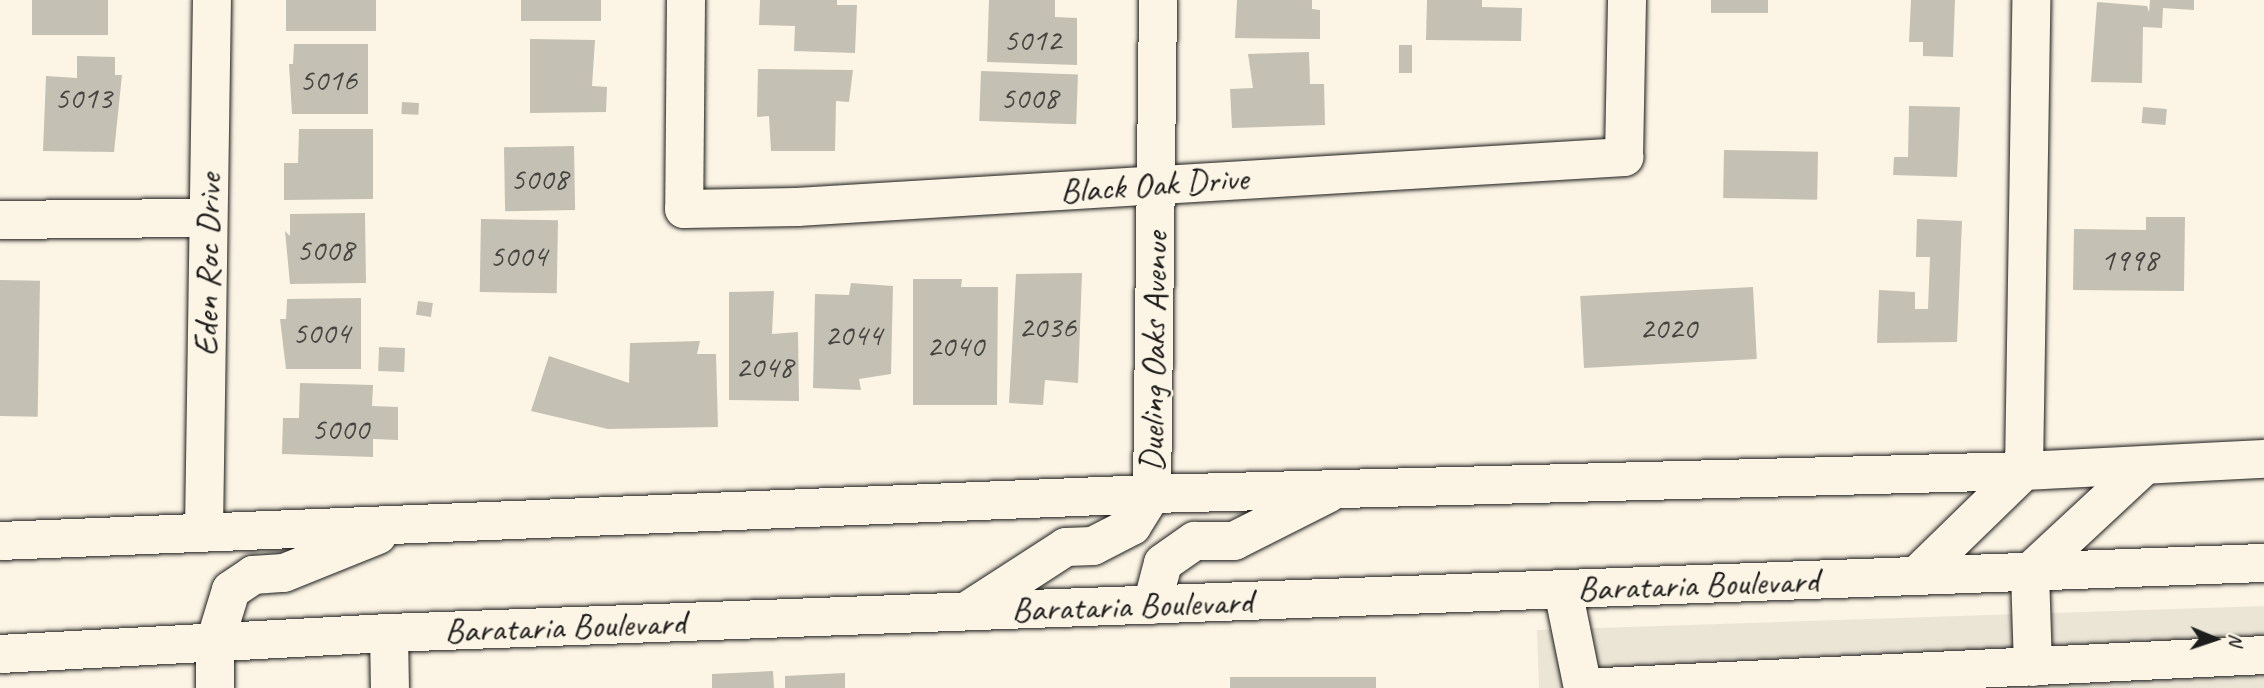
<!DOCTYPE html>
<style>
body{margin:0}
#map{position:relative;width:2264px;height:688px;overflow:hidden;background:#fcf5e5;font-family:Caveat,sans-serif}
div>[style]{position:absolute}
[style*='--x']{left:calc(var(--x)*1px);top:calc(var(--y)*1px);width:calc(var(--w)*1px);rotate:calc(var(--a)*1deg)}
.built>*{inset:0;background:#ebe5d6}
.building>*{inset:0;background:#c4c0b3;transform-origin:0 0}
.roads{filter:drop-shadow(0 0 2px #1c1c1c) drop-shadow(0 0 2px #1c1c1c)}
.minor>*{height:38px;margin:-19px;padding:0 19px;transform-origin:19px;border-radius:19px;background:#fcf5e5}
.major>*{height:38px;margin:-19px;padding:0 19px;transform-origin:19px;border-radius:19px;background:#fcf5e5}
span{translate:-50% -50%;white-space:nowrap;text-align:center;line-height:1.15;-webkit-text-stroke:5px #fcf5e5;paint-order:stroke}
.number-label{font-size:32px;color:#464542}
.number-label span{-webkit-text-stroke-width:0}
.street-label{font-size:35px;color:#1c1c1c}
.north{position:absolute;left:2180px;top:604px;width:70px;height:70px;-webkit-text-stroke:5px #fcf5e5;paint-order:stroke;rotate:92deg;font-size:19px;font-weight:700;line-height:28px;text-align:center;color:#1c1c1c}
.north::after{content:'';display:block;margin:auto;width:24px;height:32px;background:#1c1c1c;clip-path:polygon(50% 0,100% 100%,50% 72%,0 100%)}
</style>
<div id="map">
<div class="built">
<div style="clip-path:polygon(2264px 606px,2264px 688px,1539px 688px,1537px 630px)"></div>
</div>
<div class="building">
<div style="left:32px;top:0;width:76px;height:35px"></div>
<div style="left:286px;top:0;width:90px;height:31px"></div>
<div style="left:521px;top:0;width:80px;height:21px"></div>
<div style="clip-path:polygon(760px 0,837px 0,837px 5px,857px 5px,855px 53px,794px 51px,795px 26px,759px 25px)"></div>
<div style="clip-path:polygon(989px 0,1055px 0,1055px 17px,1077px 18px,1077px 65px,987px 62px)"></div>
<div style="clip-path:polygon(1237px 0,1312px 0,1312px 9px,1320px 10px,1320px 39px,1235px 38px)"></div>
<div style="clip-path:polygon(1427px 0,1482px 0,1482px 7px,1522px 8px,1521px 41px,1426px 40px)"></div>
<div style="left:1711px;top:0;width:57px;height:13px"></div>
<div style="clip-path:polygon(1911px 0,1955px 0,1953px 57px,1923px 56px,1923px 42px,1909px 42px)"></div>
<div style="clip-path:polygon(2150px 0,2194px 0,2194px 10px,2163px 8px,2162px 28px,2143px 27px,2142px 83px,2091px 82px,2097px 2px,2147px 6px,2149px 12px)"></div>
<div style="clip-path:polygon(530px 39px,595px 40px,592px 86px,607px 87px,606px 112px,530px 113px)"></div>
<div style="clip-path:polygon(294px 44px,368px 44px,368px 114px,292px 114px,289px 64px,293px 64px)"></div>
<div style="left:1399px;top:45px;width:13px;height:28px"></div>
<div style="clip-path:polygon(1309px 52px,1310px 84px,1324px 84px,1325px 125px,1232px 128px,1230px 89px,1253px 88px,1248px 54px)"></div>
<div style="clip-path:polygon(77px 56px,115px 57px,115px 75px,122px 75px,114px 152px,43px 151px,46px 76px,77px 78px)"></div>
<div style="clip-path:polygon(758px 69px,853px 70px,849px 102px,836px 101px,835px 151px,771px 151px,769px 116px,757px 117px)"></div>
<div style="left:981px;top:71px;width:97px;height:50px;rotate:2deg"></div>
<div style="left:402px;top:102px;width:17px;height:12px;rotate:3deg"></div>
<div style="clip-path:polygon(1909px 106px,1960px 107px,1957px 177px,1893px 175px,1894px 157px,1908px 157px)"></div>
<div style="left:2143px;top:107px;width:24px;height:16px;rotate:5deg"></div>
<div style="clip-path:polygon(299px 129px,373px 129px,373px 199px,284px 200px,284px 163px,298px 163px)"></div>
<div style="left:574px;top:146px;width:64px;height:70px;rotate:89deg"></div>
<div style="left:1724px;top:150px;width:94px;height:48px;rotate:1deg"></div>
<div style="clip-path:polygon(365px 213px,366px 283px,290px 284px,285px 231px,290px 236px,290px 214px)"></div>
<div style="clip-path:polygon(2146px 217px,2185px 217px,2184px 291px,2073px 290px,2074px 229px,2146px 230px)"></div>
<div style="left:481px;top:219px;width:77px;height:73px;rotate:1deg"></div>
<div style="clip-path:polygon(1917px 219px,1962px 221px,1957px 342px,1877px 343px,1879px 290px,1915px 292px,1915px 309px,1928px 309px,1930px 257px,1916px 257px)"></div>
<div style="clip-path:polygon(1082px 273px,1078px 383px,1045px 380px,1043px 405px,1009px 403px,1016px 274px)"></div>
<div style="clip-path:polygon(913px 279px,962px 279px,961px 287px,998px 287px,997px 405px,913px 405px)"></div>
<div style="left:0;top:280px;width:40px;height:136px;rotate:1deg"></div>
<div style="clip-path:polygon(851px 283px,893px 286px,891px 374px,859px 379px,861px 390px,813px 388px,815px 294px,849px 295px)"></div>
<div style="left:1753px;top:287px;width:72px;height:173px;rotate:87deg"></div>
<div style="clip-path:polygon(774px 291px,772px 334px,798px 332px,799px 401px,729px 400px,729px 292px)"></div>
<div style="clip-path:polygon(361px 298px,361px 369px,286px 369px,280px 319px,286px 319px,287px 299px)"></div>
<div style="left:418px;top:301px;width:15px;height:14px;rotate:8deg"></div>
<div style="clip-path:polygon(700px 341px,697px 354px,716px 354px,718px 427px,608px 429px,531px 411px,549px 356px,629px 383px,630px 343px)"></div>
<div style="left:379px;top:347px;width:26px;height:24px;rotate:2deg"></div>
<div style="clip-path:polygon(300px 383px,373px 385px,372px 406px,398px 407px,398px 440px,373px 439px,373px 457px,282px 454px,283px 418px,299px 418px)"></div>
<div style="clip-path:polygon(773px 671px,774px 688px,712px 688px,712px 674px)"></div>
<div style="clip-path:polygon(845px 673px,845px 688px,785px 688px,785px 676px)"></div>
<div style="left:1376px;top:677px;width:11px;height:146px;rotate:90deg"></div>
</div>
<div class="roads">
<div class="minor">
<div style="--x:686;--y:0;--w:209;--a:90.5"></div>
<div style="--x:684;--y:209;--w:113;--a:-1"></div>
<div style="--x:797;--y:207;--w:829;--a:-3.46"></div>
<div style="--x:1624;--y:157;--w:157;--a:-88.9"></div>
<div style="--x:0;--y:220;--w:208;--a:-0.6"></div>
<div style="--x:2024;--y:471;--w:471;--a:-89.1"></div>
<div style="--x:1152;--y:494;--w:494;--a:-89.3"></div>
<div style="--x:204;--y:530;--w:530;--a:-89.14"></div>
<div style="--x:2030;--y:572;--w:95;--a:88.2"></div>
<div style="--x:1563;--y:590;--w:100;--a:78.5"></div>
<div style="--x:1583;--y:688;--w:682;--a:-2.77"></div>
<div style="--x:389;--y:633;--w:55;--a:89"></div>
<div style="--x:215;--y:642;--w:46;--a:90"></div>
</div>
<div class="major">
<div style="--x:0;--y:541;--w:1153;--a:-2.34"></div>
<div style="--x:1152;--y:494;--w:872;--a:-1.51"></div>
<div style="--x:2024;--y:471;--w:240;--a:-2.9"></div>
<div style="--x:2030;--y:572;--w:157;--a:-42.9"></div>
<div style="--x:1916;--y:576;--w:151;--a:-44.2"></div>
<div style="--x:1152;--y:605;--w:43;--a:-75.3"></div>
<div style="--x:1163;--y:563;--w:39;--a:-35"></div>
<div style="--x:1195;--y:541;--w:39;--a:0"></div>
<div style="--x:1234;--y:541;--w:106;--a:-26.8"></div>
<div style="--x:967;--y:611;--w:118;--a:-32.9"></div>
<div style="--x:1066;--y:547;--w:27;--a:-2"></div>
<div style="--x:1093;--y:546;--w:44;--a:-27.1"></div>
<div style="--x:1132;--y:526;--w:38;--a:-58"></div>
<div style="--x:215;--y:642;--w:54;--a:-72.9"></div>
<div style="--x:231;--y:590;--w:27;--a:-34"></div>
<div style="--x:253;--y:575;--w:31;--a:-4"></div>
<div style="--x:284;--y:573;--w:101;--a:-22"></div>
<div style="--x:0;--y:654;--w:390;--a:-3.1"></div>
<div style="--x:389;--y:633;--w:1876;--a:-2.14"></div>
</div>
</div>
<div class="number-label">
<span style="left:1032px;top:40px">5012</span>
<span style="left:328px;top:80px">5016</span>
<span style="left:83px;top:98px">5013</span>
<span style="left:1029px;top:98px">5008</span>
<span style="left:539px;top:179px">5008</span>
<span style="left:325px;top:250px">5008</span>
<span style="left:518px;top:256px">5004</span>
<span style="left:2129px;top:260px">1998</span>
<span style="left:1047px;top:327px">2036</span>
<span style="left:1668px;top:328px">2020</span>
<span style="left:321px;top:333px">5004</span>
<span style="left:853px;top:335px">2044</span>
<span style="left:955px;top:346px">2040</span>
<span style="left:764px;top:367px">2048</span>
<span style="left:340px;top:429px">5000</span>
</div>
<div class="street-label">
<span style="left:1154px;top:185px;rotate:-4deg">Black Oak Drive</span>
<span style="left:208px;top:265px;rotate:-89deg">Eden Roc Drive</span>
<span style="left:1154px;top:352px;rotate:-89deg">Dueling Oaks Avenue</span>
<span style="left:1698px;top:585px;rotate:-2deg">Barataria Boulevard</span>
<span style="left:1132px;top:606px;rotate:-2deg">Barataria Boulevard</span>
<span style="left:565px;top:627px;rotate:-2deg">Barataria Boulevard</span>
</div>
<div class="north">N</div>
</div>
